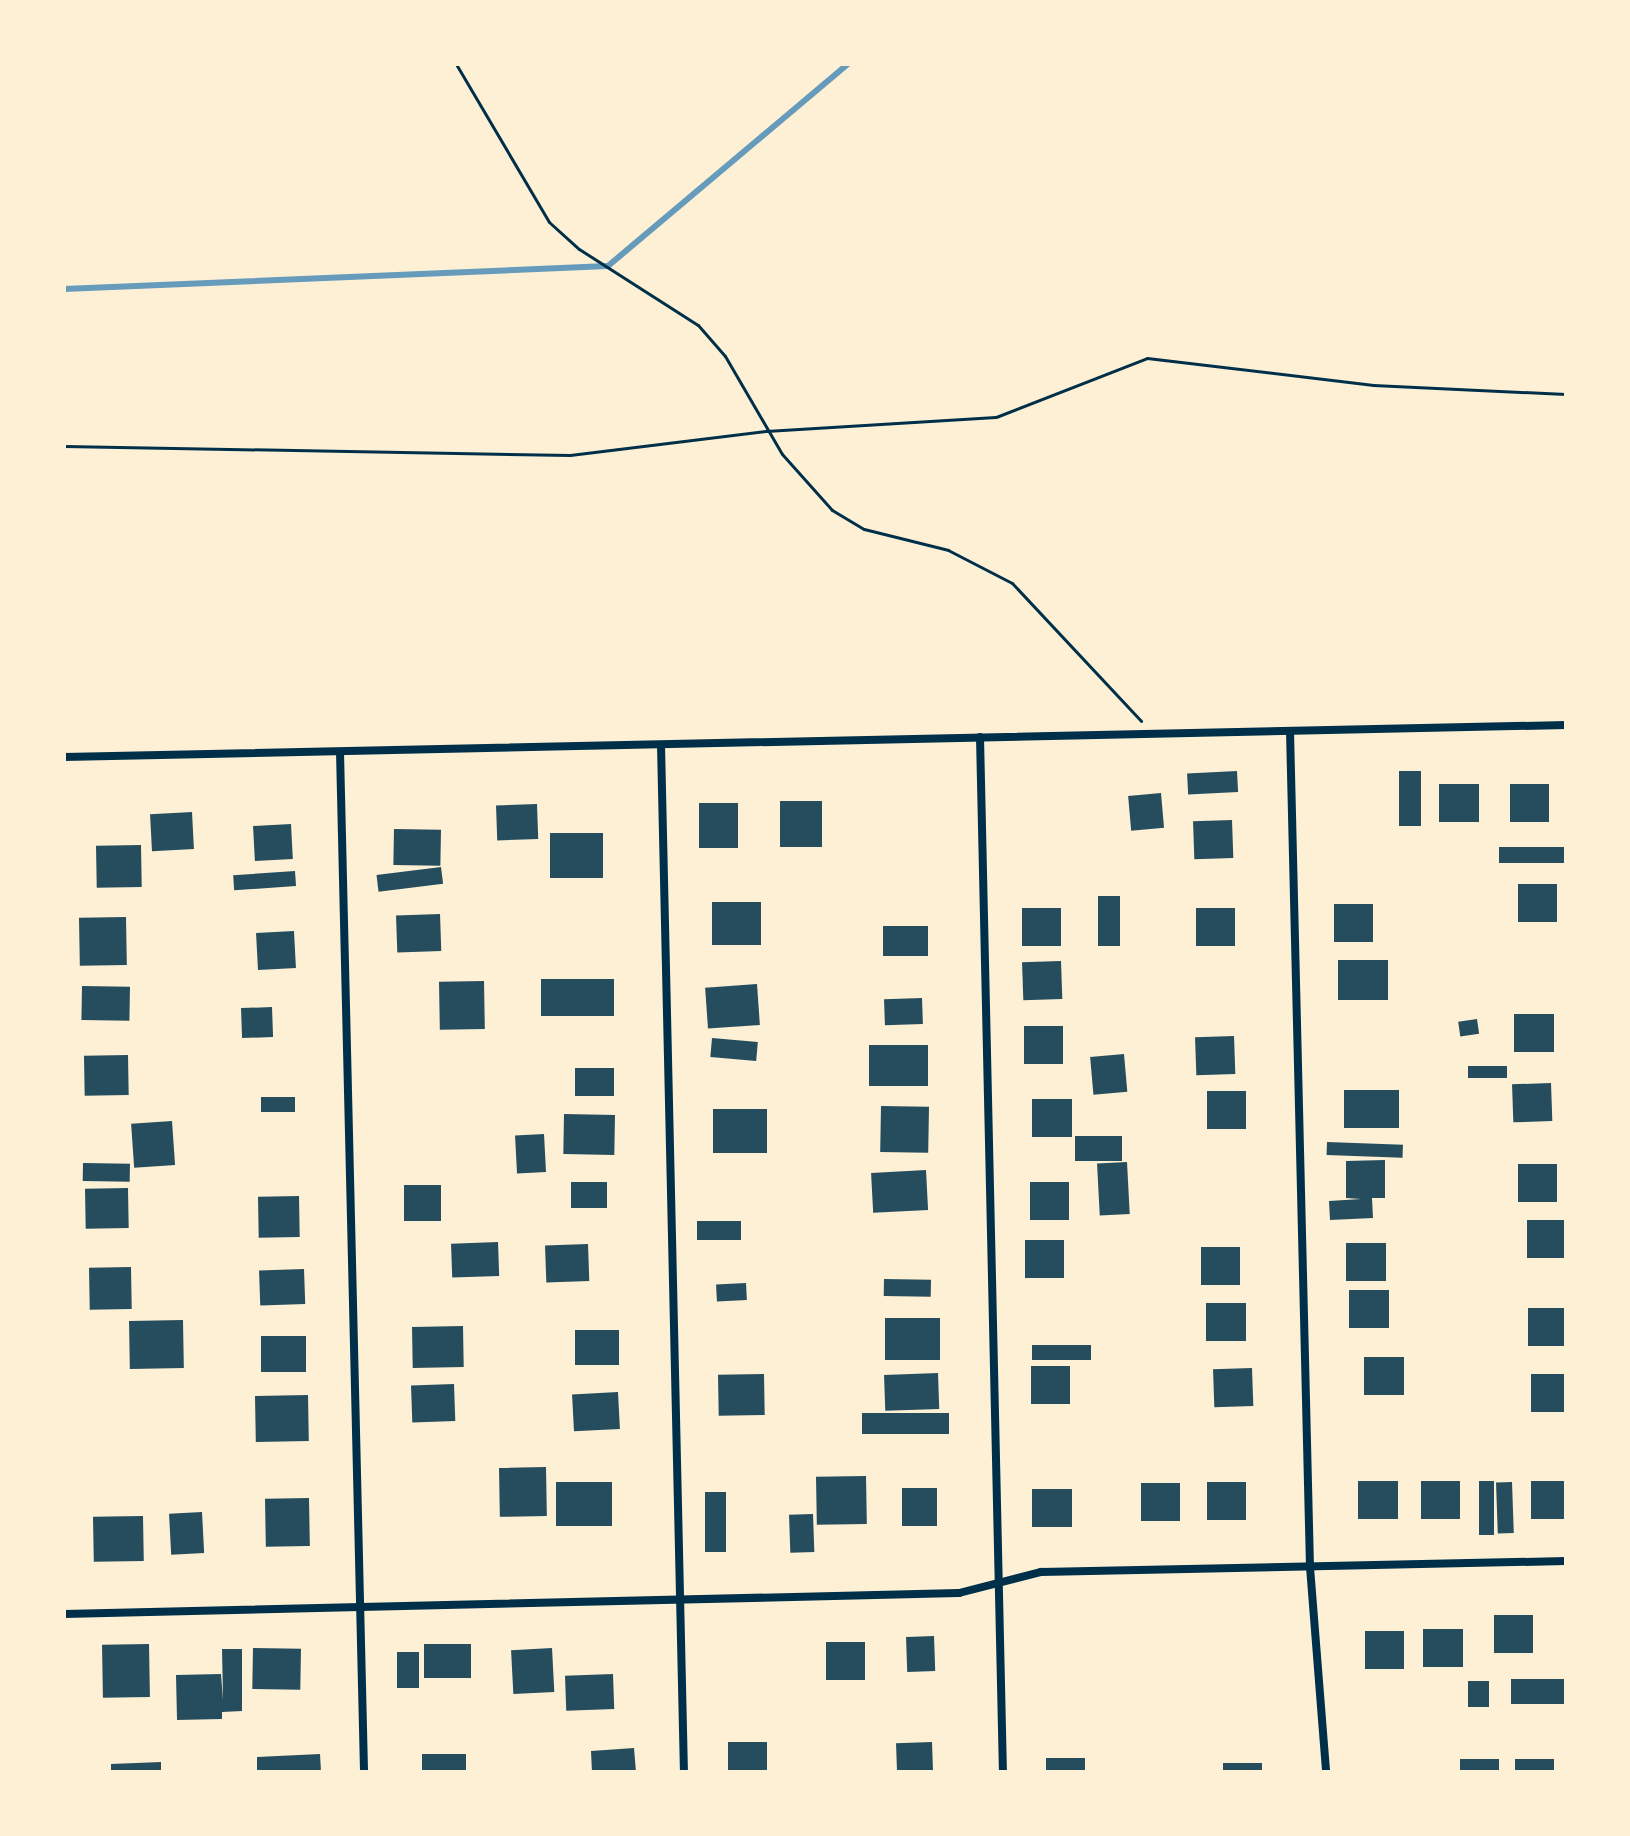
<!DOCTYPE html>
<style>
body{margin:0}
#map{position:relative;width:1630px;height:1836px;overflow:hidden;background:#fdf0d5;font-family:"Work Sans",sans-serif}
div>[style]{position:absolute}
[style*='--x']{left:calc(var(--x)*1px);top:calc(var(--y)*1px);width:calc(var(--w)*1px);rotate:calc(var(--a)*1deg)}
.stream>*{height:6px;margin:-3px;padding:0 3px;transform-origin:3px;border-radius:3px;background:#669bbc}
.building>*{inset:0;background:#264d5e;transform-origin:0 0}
.path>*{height:3px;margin:-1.5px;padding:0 1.5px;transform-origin:1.5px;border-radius:1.5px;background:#003049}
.minor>*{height:8px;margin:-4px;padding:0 4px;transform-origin:4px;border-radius:4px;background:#003049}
span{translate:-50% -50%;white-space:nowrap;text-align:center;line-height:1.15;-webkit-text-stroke:7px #fdf0d5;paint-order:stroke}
.frame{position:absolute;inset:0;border:66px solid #fdf0d5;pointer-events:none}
</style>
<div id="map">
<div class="stream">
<div style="--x:64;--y:289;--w:544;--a:-2.42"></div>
<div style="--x:608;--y:266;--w:314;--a:-40.1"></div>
</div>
<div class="building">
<div style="left:1237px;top:771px;width:21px;height:50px;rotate:87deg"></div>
<div style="left:1399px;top:771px;width:22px;height:55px"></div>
<div style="left:1479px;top:784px;width:38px;height:40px;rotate:90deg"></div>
<div style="left:1549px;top:784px;width:38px;height:39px;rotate:90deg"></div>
<div style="left:1161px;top:793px;width:35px;height:33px;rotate:85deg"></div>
<div style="left:780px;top:801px;width:42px;height:46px"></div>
<div style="left:699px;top:803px;width:39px;height:45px"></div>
<div style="left:537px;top:804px;width:35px;height:41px;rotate:88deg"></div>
<div style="left:192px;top:812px;width:37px;height:42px;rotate:87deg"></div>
<div style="left:1232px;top:820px;width:38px;height:39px;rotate:88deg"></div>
<div style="left:291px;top:824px;width:35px;height:38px;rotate:87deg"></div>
<div style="left:394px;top:829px;width:47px;height:36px;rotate:1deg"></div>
<div style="left:603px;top:833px;width:45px;height:53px;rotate:90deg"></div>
<div style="left:141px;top:845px;width:42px;height:45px;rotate:89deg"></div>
<div style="left:1566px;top:847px;width:16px;height:67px;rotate:90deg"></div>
<div style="left:441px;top:867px;width:17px;height:65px;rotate:83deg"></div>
<div style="left:295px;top:871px;width:15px;height:62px;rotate:86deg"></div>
<div style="left:1518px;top:884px;width:39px;height:38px"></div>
<div style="left:1098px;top:896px;width:22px;height:50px"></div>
<div style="left:761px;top:902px;width:43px;height:49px;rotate:90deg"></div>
<div style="left:1334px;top:904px;width:39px;height:38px"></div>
<div style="left:1022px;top:908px;width:39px;height:38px"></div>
<div style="left:1196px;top:908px;width:39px;height:38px"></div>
<div style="left:440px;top:914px;width:37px;height:44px;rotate:88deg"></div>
<div style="left:126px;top:917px;width:48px;height:47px;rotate:89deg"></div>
<div style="left:883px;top:926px;width:45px;height:30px"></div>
<div style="left:294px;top:931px;width:37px;height:38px;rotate:87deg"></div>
<div style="left:1338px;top:960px;width:50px;height:40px"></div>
<div style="left:1061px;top:961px;width:38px;height:39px;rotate:88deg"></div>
<div style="left:541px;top:979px;width:73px;height:37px"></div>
<div style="left:484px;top:981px;width:48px;height:45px;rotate:89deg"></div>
<div style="left:757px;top:984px;width:41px;height:52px;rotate:86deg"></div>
<div style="left:82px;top:986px;width:48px;height:34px;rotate:1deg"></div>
<div style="left:922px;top:998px;width:26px;height:38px;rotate:88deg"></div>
<div style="left:272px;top:1007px;width:30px;height:31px;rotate:88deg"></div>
<div style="left:1514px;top:1014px;width:40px;height:38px"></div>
<div style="left:1477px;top:1019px;width:15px;height:19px;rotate:82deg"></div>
<div style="left:1024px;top:1026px;width:39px;height:38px"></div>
<div style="left:1234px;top:1036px;width:38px;height:39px;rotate:88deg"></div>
<div style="left:712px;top:1038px;width:46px;height:19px;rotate:5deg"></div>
<div style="left:869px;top:1045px;width:59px;height:41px"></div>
<div style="left:1124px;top:1054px;width:38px;height:34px;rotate:85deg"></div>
<div style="left:128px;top:1055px;width:40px;height:44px;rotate:89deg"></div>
<div style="left:1507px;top:1066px;width:12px;height:39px;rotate:90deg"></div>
<div style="left:614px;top:1068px;width:28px;height:39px;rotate:90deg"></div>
<div style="left:1551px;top:1083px;width:38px;height:39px;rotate:88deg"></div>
<div style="left:1344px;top:1090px;width:55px;height:38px"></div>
<div style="left:1207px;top:1091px;width:39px;height:38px"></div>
<div style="left:295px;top:1097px;width:15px;height:34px;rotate:90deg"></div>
<div style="left:1032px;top:1099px;width:40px;height:38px"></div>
<div style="left:881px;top:1106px;width:48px;height:46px;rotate:1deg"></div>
<div style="left:713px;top:1109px;width:54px;height:44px"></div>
<div style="left:564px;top:1114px;width:51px;height:40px;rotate:1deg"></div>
<div style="left:172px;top:1121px;width:44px;height:41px;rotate:86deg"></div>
<div style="left:544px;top:1134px;width:38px;height:29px;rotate:87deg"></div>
<div style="left:1075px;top:1136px;width:47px;height:25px"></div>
<div style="left:1327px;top:1142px;width:76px;height:13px;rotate:2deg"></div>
<div style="clip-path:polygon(1385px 1160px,1385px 1198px,1372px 1198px,1373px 1218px,1330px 1220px,1329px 1201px,1361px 1199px,1346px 1198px,1346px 1161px)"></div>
<div style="left:1127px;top:1162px;width:52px;height:30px;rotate:87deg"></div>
<div style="left:83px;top:1163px;width:47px;height:18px;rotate:1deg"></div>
<div style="left:1518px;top:1164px;width:39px;height:38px"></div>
<div style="left:926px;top:1170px;width:40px;height:55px;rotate:87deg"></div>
<div style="left:571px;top:1182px;width:36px;height:26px"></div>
<div style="left:1030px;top:1182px;width:39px;height:38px"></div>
<div style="left:404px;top:1185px;width:37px;height:36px"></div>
<div style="left:128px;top:1188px;width:40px;height:43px;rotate:89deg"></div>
<div style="left:299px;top:1196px;width:41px;height:41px;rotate:89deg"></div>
<div style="left:1527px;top:1220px;width:39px;height:38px"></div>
<div style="left:697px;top:1221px;width:44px;height:19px"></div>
<div style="left:1025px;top:1240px;width:39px;height:38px"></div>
<div style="left:498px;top:1242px;width:34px;height:47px;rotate:88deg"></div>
<div style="left:1386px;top:1243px;width:38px;height:40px;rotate:90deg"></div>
<div style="left:588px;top:1244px;width:37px;height:43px;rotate:88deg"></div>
<div style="left:1201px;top:1247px;width:39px;height:38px"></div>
<div style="left:131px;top:1267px;width:42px;height:42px;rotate:89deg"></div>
<div style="left:304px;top:1269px;width:35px;height:45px;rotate:88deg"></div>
<div style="left:884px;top:1279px;width:47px;height:17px;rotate:1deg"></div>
<div style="left:746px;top:1283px;width:17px;height:30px;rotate:87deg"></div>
<div style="left:1349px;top:1290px;width:40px;height:38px"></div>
<div style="left:1206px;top:1303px;width:40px;height:38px"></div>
<div style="left:1528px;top:1308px;width:38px;height:38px"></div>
<div style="left:885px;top:1318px;width:55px;height:42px"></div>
<div style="left:183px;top:1320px;width:48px;height:54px;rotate:89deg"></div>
<div style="left:463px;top:1326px;width:41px;height:51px;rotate:89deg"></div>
<div style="left:575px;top:1330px;width:44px;height:35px"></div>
<div style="left:261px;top:1336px;width:45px;height:36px"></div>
<div style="left:1032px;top:1345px;width:59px;height:15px"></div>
<div style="left:1404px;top:1357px;width:38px;height:40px;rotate:90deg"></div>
<div style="left:1031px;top:1366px;width:39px;height:38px"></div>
<div style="left:1252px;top:1368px;width:38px;height:39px;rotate:88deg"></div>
<div style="left:938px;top:1373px;width:36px;height:54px;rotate:88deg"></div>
<div style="left:764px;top:1374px;width:41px;height:46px;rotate:89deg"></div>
<div style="left:1531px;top:1374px;width:35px;height:38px"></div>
<div style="left:454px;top:1384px;width:37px;height:43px;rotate:88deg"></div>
<div style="left:618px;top:1392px;width:37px;height:46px;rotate:87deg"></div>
<div style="left:308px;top:1395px;width:46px;height:53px;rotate:89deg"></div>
<div style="left:862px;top:1413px;width:87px;height:21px"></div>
<div style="left:546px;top:1467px;width:49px;height:47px;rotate:89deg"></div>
<div style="left:866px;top:1476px;width:48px;height:50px;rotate:89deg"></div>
<div style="left:1398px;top:1481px;width:38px;height:40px;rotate:90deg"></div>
<div style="left:1421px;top:1481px;width:39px;height:38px"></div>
<div style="left:1479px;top:1481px;width:15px;height:54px"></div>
<div style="left:1566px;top:1481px;width:38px;height:35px;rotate:90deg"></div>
<div style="left:612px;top:1482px;width:44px;height:56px;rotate:90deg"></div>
<div style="left:1207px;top:1482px;width:39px;height:38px"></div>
<div style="left:1512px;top:1482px;width:51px;height:16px;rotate:88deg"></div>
<div style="left:1141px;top:1483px;width:39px;height:38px"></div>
<div style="left:902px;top:1488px;width:35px;height:38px"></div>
<div style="left:1032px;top:1489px;width:40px;height:38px"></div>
<div style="left:705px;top:1492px;width:21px;height:60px"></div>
<div style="left:309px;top:1498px;width:48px;height:44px;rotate:89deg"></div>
<div style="left:202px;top:1512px;width:41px;height:33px;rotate:87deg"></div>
<div style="left:813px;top:1514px;width:38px;height:24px;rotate:88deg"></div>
<div style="left:143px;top:1516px;width:45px;height:50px;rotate:89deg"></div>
<div style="left:1494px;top:1615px;width:39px;height:38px"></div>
<div style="left:1463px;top:1629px;width:38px;height:40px;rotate:90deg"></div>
<div style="left:1365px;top:1631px;width:39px;height:38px"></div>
<div style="left:934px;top:1636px;width:35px;height:28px;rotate:88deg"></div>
<div style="left:826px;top:1642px;width:39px;height:38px"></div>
<div style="left:149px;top:1644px;width:53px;height:47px;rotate:89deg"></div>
<div style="left:424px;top:1644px;width:47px;height:34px"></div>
<div style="left:253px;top:1648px;width:48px;height:41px;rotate:1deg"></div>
<div style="left:552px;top:1648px;width:44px;height:41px;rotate:87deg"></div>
<div style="clip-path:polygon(222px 1649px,242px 1649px,242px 1711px,222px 1712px,222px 1719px,177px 1720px,176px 1675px,221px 1674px,223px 1700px)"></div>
<div style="left:397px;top:1652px;width:22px;height:36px"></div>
<div style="left:613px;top:1674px;width:35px;height:48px;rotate:88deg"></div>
<div style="left:1511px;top:1679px;width:55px;height:25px"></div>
<div style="left:1468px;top:1681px;width:21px;height:26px"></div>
<div style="left:767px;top:1742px;width:30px;height:39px;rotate:90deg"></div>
<div style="left:932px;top:1742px;width:30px;height:36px;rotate:88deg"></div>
<div style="clip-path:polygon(634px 1748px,636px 1772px,592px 1772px,591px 1751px)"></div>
<div style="clip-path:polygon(320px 1754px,321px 1772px,257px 1772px,257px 1757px)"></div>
<div style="left:422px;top:1754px;width:44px;height:18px"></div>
<div style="left:1046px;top:1758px;width:39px;height:14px"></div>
<div style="left:1460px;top:1759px;width:39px;height:13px"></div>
<div style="left:1515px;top:1759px;width:39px;height:13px"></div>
<div style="clip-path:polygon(161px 1762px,161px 1772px,111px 1772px,111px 1764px)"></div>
<div style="left:1262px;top:1763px;width:9px;height:39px;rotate:90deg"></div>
</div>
<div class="path">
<div style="--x:456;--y:64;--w:183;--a:59.5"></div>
<div style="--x:549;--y:222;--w:40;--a:42"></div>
<div style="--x:579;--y:249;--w:141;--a:32.6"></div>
<div style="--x:698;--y:325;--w:41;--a:48.9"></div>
<div style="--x:725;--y:356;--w:113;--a:59.8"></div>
<div style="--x:782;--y:454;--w:75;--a:48.2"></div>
<div style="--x:832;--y:510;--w:37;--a:31"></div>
<div style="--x:864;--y:529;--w:87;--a:14"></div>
<div style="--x:948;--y:550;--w:72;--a:27.3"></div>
<div style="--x:1012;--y:583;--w:189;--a:46.9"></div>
<div style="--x:64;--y:446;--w:506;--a:1.02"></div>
<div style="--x:570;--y:455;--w:197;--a:-7"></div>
<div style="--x:766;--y:431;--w:230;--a:-3.5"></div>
<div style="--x:996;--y:417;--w:162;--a:-21.3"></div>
<div style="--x:1147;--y:358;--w:228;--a:6.8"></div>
<div style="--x:1373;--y:385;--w:193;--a:2.7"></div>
</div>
<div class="minor">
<div style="--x:1290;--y:731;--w:836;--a:88.63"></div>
<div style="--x:1310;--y:1567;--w:206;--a:85.5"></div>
<div style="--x:980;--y:737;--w:1035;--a:88.73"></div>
<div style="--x:661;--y:745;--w:1027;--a:88.72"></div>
<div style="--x:340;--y:752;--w:1020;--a:88.65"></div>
<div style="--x:64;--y:757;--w:1502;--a:-1.22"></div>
<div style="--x:64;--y:1614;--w:895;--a:-1.34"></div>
<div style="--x:959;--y:1593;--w:85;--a:-14.4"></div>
<div style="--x:1041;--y:1572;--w:525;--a:-1.2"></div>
</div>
<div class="frame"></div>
</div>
